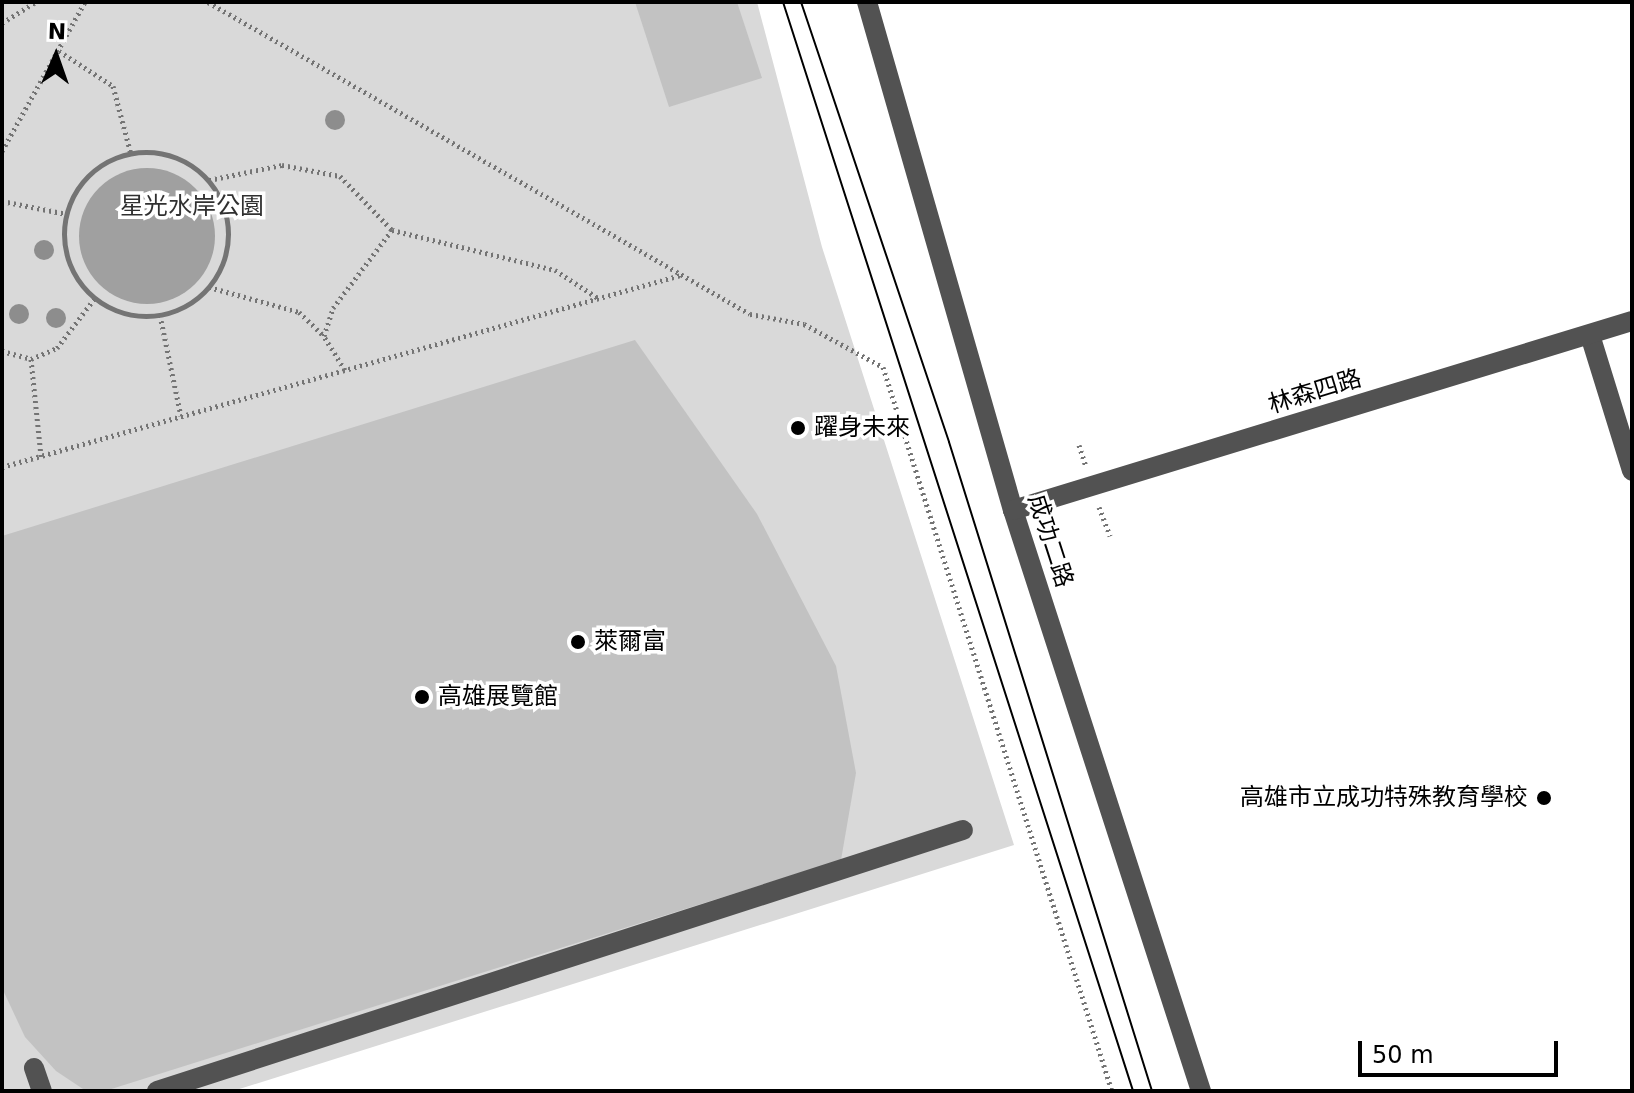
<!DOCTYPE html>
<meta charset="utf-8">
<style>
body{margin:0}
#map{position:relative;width:1634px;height:1093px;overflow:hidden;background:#fff;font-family:"DejaVu Sans","Noto Sans TC",sans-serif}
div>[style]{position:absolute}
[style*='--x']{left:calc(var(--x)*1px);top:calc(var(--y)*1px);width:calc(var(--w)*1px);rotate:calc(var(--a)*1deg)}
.green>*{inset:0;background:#d9d9d9}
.water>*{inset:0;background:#a0a0a0}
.round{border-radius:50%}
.building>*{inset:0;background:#c2c2c2}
.path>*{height:5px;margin-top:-2.5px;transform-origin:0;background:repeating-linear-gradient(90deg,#747474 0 2px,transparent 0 6px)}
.path>.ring{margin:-2.5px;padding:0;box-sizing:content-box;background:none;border:5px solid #747474;border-radius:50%}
.minor>*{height:20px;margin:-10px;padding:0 10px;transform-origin:10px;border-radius:10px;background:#525252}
.tram>*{height:2px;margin:-1px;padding:0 1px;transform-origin:1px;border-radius:1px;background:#000}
.trees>*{width:20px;height:20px;margin:-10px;border-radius:50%;background:#8d8d8d}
.dots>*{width:22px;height:22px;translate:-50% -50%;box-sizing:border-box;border:4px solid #fff;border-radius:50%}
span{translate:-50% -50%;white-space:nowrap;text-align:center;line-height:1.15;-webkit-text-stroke:7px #fff;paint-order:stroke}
.park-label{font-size:24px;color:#303030}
.street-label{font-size:24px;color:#000}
.poi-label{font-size:24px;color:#000}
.left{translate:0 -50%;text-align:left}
.right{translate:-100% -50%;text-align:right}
.frame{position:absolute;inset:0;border:4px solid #000;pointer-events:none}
.north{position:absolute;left:16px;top:16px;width:80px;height:80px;-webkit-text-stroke:6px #fff;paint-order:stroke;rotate:2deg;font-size:22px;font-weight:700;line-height:32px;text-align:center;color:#000}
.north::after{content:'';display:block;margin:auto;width:28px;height:36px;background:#000;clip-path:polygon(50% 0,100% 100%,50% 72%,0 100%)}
.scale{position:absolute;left:1358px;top:1041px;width:200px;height:36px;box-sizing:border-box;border:4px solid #000;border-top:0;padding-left:10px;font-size:24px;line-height:28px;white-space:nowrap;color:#000;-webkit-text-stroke:6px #fff;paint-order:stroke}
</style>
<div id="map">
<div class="green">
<div style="clip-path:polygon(2px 2px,757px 2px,822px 247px,1014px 845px,233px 1091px,2px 1091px)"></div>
</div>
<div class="water">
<div class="round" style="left:79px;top:168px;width:136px;height:136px"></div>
</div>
<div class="building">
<div style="clip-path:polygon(635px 2px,737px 2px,762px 78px,669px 107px)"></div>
<div style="clip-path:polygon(635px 340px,757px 514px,836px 666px,856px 773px,841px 860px,105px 1091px,86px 1091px,56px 1071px,25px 1037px,2px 988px,2px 536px)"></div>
</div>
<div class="path">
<div style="--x:208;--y:2;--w:625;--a:29.93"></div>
<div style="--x:750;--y:314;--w:55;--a:10.5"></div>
<div style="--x:804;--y:324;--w:90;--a:28.6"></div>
<div style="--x:883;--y:367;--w:759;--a:72.45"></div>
<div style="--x:2;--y:23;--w:39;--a:-32"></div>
<div style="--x:59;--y:51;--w:64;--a:32.9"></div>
<div style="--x:113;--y:86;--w:70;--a:75.2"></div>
<div style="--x:2;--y:151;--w:171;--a:-60.9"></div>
<div class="ring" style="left:64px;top:152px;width:159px;height:159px"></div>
<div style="--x:209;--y:180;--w:75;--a:-11.6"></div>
<div style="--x:282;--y:165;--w:59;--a:10.7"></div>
<div style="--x:340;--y:176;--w:75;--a:46.1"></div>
<div style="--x:392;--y:230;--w:168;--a:13.8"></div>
<div style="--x:555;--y:270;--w:51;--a:33.1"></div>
<div style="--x:2;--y:201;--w:66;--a:11.3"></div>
<div style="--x:209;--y:287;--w:93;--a:15.5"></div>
<div style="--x:299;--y:312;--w:35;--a:44"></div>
<div style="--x:160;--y:315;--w:103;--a:78.3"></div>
<div style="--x:2;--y:351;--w:30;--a:15"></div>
<div style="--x:31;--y:359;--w:28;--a:-23"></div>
<div style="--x:57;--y:348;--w:63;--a:-52.8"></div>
<div style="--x:31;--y:359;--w:98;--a:84.1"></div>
<div style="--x:345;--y:370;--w:40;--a:-122"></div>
<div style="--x:324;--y:336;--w:29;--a:-72"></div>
<div style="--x:333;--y:308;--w:98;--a:-52.9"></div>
<div style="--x:1079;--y:445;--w:23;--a:72"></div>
<div style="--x:2;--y:467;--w:706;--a:-15.79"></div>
<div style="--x:1099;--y:507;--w:31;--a:69"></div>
</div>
<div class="minor">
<div style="--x:867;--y:2;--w:529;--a:73.97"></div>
<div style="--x:1013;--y:510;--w:611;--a:72.07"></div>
<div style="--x:1590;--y:335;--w:142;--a:72.8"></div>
<div style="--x:1013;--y:510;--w:647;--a:-16.98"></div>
<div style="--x:34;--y:1068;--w:24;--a:71"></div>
<div style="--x:157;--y:1091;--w:847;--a:-17.94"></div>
</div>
<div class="tram">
<div style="--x:783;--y:2;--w:1144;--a:72.18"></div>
<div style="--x:801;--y:2;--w:464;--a:71.4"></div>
<div style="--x:949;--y:442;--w:680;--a:72.63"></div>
</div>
<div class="trees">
<div style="left:335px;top:120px"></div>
<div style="left:44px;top:250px"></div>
<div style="left:19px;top:314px"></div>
<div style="left:56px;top:318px"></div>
</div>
<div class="dots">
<div style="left:798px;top:428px;background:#000"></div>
<div style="left:578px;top:642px;background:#000"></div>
<div style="left:422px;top:697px;background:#000"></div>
<div style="left:1544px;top:798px;background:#000"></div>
</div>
<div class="park-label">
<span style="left:192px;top:207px">星光水岸公園</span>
</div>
<div class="street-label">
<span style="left:1315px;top:392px;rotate:-17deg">林森四路</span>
<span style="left:1050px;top:541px;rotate:72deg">成功二路</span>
</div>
<div class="poi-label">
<span class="left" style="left:814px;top:428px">躍身未來</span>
<span class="left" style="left:594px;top:642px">萊爾富</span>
<span class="left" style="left:438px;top:697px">高雄展覽館</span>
<span class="right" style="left:1528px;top:798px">高雄市立成功特殊教育學校</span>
</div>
<div class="frame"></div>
<div class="north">N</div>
<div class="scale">50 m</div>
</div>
